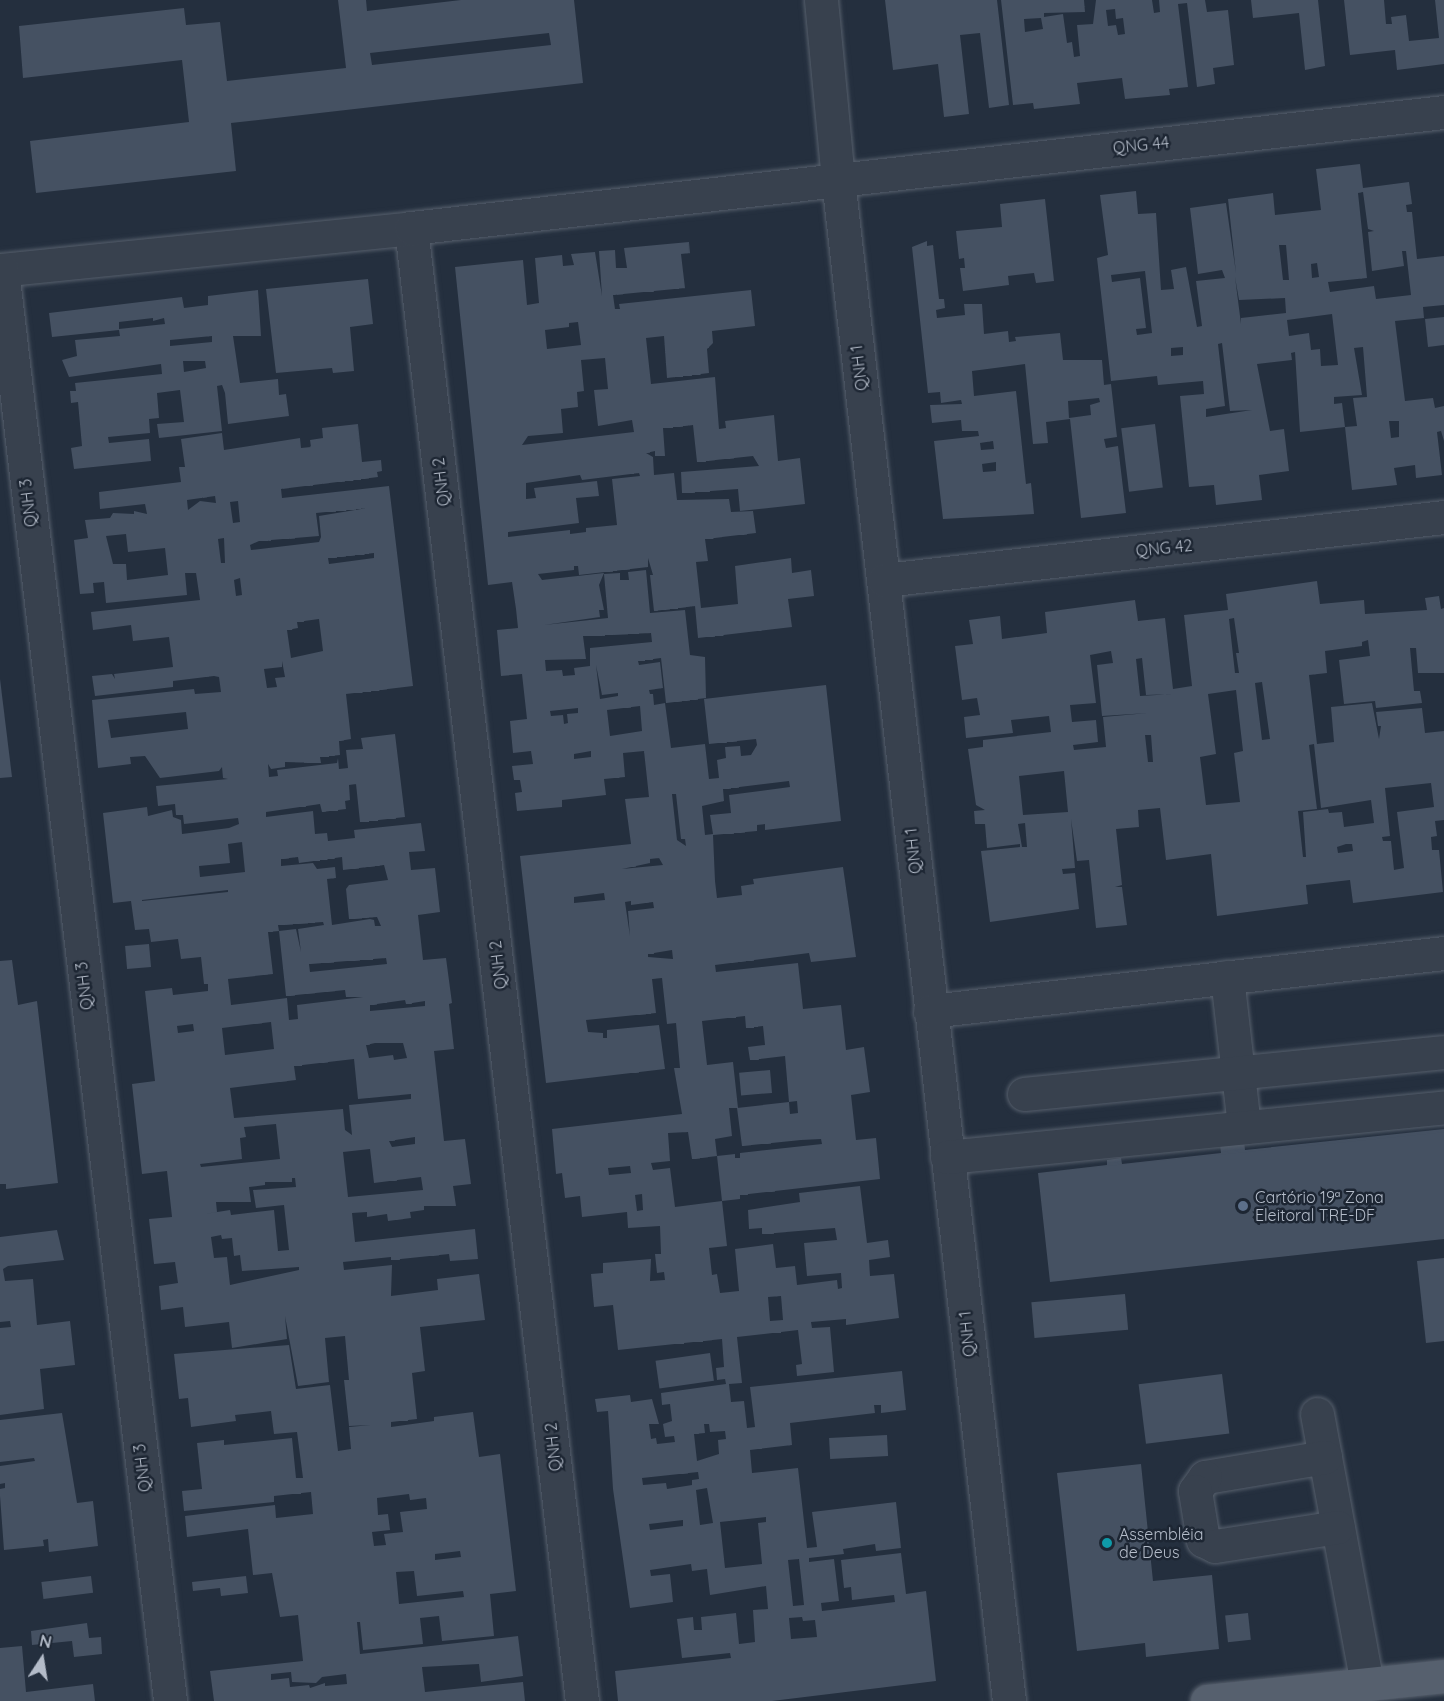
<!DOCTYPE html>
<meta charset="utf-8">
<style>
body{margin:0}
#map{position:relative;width:1444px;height:1701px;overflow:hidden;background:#242f3e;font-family:Quicksand,sans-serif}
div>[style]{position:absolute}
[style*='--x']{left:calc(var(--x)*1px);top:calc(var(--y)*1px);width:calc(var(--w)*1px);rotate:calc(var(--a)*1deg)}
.building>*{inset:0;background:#455162;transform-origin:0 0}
.roads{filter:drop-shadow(0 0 2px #565f6c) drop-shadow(0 0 2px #565f6c)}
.minor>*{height:33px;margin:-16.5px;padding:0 16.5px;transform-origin:16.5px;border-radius:16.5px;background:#38414e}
.major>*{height:33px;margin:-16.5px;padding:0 16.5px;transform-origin:16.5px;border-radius:16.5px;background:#56606e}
.dots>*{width:16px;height:16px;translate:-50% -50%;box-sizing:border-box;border:3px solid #1d2633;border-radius:50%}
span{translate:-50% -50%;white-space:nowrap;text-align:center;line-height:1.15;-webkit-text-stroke:5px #1d2633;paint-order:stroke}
.street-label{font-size:16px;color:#b4bcc9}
.poi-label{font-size:16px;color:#b4bcc9}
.left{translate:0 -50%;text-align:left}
.north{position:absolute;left:12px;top:1629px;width:60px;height:60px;-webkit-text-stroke:4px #1d2633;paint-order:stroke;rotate:12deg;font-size:16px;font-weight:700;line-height:24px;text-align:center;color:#b4bcc9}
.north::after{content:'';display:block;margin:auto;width:21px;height:27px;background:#b4bcc9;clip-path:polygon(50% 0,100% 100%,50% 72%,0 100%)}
</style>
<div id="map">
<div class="building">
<div style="clip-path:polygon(evenodd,338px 0,366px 0,367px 11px,461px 0,574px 0,583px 83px,231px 123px,236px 171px,36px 193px,30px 141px,189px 122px,182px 60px,23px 78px,19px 26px,184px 8px,186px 25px,220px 22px,227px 81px,346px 68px,338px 0,549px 33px,551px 45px,372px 65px,370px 53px,549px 33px)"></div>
<div style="clip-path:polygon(885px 0,997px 0,1009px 105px,989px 108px,980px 33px,960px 35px,969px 114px,944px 117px,938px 64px,893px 70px)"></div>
<div style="clip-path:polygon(evenodd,1001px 0,1084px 0,1085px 12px,1044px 13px,1044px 17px,1063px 14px,1067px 43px,1072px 42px,1074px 57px,1080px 56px,1077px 25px,1093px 24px,1096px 0,1152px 0,1154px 13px,1160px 12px,1159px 0,1205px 0,1207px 12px,1228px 10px,1234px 65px,1213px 68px,1215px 84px,1197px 87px,1187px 3px,1178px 4px,1188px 87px,1169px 89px,1170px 95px,1125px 99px,1122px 78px,1077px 83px,1080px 104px,1034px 109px,1033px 103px,1013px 105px,1001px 0,1115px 9px,1116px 19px,1123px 18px,1125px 34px,1118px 35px,1116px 25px,1108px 26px,1106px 10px,1115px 9px,1001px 0,1041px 18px,1043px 29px,1025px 32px,1024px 19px,1041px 18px)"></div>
<div style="clip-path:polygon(1251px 0,1318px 0,1325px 66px,1305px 70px,1299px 13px,1253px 18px)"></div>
<div style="clip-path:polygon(1344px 0,1384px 0,1386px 24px,1392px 24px,1391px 17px,1406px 15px,1409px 41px,1439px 38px,1435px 0,1444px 0,1444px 64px,1397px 70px,1395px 50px,1350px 55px)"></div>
<div style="clip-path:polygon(evenodd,1360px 164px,1363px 188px,1409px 182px,1412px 204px,1406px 205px,1407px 212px,1412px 212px,1417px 259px,1444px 256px,1444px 305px,1423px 307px,1424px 318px,1395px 321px,1405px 401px,1433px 398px,1435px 408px,1444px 406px,1444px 441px,1441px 431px,1437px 432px,1442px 475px,1416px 478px,1415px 465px,1394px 468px,1397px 485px,1352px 490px,1345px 427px,1300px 432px,1295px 352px,1291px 353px,1292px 360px,1257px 364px,1270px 431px,1284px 429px,1289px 471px,1259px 475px,1262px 500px,1216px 505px,1214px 485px,1189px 487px,1180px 396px,1204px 394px,1203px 381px,1158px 385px,1157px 376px,1111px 381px,1097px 258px,1108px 255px,1100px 195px,1136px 191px,1138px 214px,1156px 213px,1161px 290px,1174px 289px,1171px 270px,1186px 267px,1197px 327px,1202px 326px,1196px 281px,1225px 278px,1222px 270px,1198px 274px,1190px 208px,1226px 203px,1236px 273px,1228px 199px,1273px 193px,1275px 215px,1321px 210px,1316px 169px,1360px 164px,1363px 192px,1368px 229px,1374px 231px,1368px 232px,1372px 271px,1404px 266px,1402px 251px,1406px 251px,1411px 295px,1376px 299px,1374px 286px,1330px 292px,1328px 282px,1367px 278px,1358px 193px,1363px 192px,1360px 164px,1279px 245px,1286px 245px,1289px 280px,1283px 280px,1279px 245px,1360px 164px,1317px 263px,1319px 277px,1312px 278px,1311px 264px,1317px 263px,1360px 164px,1145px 271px,1152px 333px,1137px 335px,1136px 329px,1146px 328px,1140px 278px,1112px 282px,1111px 275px,1145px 271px,1360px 164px,1235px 277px,1239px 300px,1285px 298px,1286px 313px,1241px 318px,1241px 324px,1235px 277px,1360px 164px,1332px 314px,1338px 365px,1321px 366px,1320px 349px,1311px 350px,1309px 333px,1289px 336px,1287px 320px,1332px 314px,1360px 164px,1222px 343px,1230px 411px,1252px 410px,1206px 417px,1206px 409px,1225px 406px,1218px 344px,1222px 343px,1360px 164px,1183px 347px,1183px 355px,1171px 356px,1171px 348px,1183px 347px,1360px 164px,1363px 347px,1367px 397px,1353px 398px,1357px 426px,1345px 427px,1342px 403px,1334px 404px,1334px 397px,1362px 395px,1354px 348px,1363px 347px,1360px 164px,1389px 421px,1399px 421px,1399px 437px,1391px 438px,1389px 421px)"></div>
<div style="clip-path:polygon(1045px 199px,1054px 281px,1036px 283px,1034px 273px,1008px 276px,1009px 285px,963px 291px,960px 268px,965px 268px,964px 258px,959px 259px,956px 231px,1002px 227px,1000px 204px)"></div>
<div style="clip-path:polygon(evenodd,927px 241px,927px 246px,933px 245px,939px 299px,944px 299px,945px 308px,936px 310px,937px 318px,965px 315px,964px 304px,982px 304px,984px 334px,1008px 331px,1009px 342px,1016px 341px,1015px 337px,1060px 333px,1063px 360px,1102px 360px,1104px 385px,1111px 384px,1117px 437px,1104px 439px,1106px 448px,1118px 446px,1126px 513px,1081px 518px,1070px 419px,1046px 422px,1048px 443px,1033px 444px,1025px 364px,972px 371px,974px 396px,1016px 391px,1026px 484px,1031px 483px,1034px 514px,943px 519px,934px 441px,979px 436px,978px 431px,962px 431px,961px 420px,932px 423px,930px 405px,962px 404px,961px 400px,941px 403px,940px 392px,928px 393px,912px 247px,927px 241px,1099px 398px,1100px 402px,1090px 405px,1091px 415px,1069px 418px,1068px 401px,1099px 398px,927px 241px,993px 441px,994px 449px,981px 450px,980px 443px,993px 441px,927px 241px,996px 462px,996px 471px,983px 472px,982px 464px,996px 462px)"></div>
<div style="clip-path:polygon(evenodd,689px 242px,690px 253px,681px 254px,685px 288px,613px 295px,615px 309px,620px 309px,619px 304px,751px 290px,755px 326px,712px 331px,713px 343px,707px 349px,709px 373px,667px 378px,664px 336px,646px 338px,651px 384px,715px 377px,719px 429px,726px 428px,725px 421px,774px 415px,778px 461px,800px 458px,805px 504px,740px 511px,738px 489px,682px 493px,681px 472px,759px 466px,753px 456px,697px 462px,693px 425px,663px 428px,665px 456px,655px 456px,655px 451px,646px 453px,653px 457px,654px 475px,674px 473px,677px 500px,729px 499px,731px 512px,753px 511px,756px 533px,705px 539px,708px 561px,696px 562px,701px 608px,738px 604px,735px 566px,791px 558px,792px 573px,811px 570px,814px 596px,788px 599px,792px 627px,698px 638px,695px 606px,654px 611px,650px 575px,653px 575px,648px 558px,648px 567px,579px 575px,578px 566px,574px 566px,574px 570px,538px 574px,542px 580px,604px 573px,599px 585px,604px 610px,599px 610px,600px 617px,544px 625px,608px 618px,604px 574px,620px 573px,620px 580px,629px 580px,628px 572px,646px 570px,650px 613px,685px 610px,690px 655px,705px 657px,706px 698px,666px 703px,661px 658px,638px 661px,639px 665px,660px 662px,663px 688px,649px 690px,650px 694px,653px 694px,654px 705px,665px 703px,671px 748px,705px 744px,709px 779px,719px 778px,717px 760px,726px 758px,725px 747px,740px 746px,741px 756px,751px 755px,757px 745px,756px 739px,709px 744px,704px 699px,826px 685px,841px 821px,765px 830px,765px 824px,757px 825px,757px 831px,713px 835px,715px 881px,717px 898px,742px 895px,741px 886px,754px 884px,753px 879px,843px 867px,856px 957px,811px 962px,809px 953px,715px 965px,716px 972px,798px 963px,803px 1009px,841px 1005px,846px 1050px,864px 1047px,870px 1092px,851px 1095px,856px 1140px,876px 1138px,880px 1179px,740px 1195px,740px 1199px,722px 1201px,727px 1246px,709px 1248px,712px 1275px,717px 1274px,720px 1293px,739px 1291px,735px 1249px,773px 1244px,776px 1268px,795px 1266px,797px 1285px,837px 1280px,838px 1289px,842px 1288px,841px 1273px,807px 1276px,804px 1243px,837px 1240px,835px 1228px,762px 1234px,762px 1228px,749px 1229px,748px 1210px,800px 1202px,799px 1193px,860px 1186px,867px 1243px,888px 1240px,890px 1257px,869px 1260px,870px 1276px,894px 1274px,899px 1318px,846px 1325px,846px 1319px,811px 1322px,812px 1328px,830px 1327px,834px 1372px,797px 1376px,796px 1365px,802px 1364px,798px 1330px,737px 1337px,742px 1383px,729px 1384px,731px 1402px,744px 1401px,747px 1428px,755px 1427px,750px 1387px,902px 1371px,906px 1410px,881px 1413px,881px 1405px,874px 1405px,875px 1413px,790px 1423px,792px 1445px,750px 1450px,752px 1473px,798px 1468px,807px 1548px,817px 1547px,812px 1512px,896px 1502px,901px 1548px,876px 1551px,875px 1544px,843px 1549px,844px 1554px,809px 1558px,809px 1562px,834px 1559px,839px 1601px,821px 1603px,822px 1611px,895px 1602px,894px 1595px,852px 1600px,851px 1587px,844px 1588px,841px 1560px,901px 1553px,906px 1594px,926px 1591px,936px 1681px,772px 1701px,618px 1701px,615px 1671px,731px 1658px,730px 1653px,682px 1658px,677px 1619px,693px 1617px,694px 1630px,702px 1630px,701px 1617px,736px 1613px,739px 1644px,755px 1642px,753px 1610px,768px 1609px,766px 1586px,710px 1595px,707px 1569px,692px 1571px,691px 1564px,650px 1570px,651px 1576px,670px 1574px,673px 1602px,630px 1608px,613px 1489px,608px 1411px,597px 1412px,595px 1399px,630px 1395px,631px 1402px,652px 1399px,659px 1424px,649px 1424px,651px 1439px,656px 1438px,657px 1444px,675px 1442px,674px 1436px,665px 1437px,663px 1424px,672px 1421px,670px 1404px,662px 1405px,661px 1393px,726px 1384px,725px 1379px,717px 1380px,716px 1368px,724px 1367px,722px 1339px,618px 1350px,613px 1305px,594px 1307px,591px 1274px,603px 1273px,603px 1263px,651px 1259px,650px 1281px,665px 1280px,664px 1272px,657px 1273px,655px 1254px,661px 1254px,660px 1226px,628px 1228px,627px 1212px,582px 1217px,580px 1196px,565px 1198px,562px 1173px,556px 1174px,552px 1129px,682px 1114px,674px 1068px,680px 1068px,676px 1023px,667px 1024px,662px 978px,652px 979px,656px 1013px,586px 1020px,588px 1032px,603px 1033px,603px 1038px,607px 1038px,607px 1030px,659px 1025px,665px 1069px,546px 1083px,520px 856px,631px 844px,625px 799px,649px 797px,644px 751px,623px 753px,625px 777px,604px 779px,606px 795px,562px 800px,562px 807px,517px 811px,515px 793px,522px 792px,520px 780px,514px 780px,512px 766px,533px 764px,531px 751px,513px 753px,510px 721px,527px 719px,522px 674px,501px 676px,497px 630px,518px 628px,516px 609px,512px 582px,488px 585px,455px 267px,523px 260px,527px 305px,539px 303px,535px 258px,562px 255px,563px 266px,574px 265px,571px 254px,595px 252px,602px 296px,599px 251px,615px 250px,616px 268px,627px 268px,624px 248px,689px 242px,578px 322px,581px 345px,547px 349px,545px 330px,569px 327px,569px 323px,578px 322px,689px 242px,605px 358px,608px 389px,594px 390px,598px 426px,632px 420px,634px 432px,522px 445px,528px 436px,563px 433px,561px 409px,578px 407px,577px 392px,584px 391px,581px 360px,605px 358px,689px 242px,639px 473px,640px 476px,612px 479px,617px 525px,586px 528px,586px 532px,570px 534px,570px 530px,508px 537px,508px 532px,579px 523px,576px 498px,599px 496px,597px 481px,534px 488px,536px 498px,526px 499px,526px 483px,580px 475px,582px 480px,639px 473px,689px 242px,651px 633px,652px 642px,590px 648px,590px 666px,574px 668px,575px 675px,563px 676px,562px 670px,546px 671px,545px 660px,586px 659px,583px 636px,651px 633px,689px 242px,596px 665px,602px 695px,618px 693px,618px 696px,600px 699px,596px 665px,689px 242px,640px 706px,642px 731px,610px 736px,607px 710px,640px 706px,689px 242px,578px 708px,578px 713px,567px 714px,568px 723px,564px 724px,563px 715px,551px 716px,550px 711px,578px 708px,689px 242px,591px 751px,591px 757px,574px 759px,574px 754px,591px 751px,689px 242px,789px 781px,790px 787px,729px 795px,731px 813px,710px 815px,713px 834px,705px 835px,702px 806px,724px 801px,723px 789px,789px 781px,689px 242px,672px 794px,676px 794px,681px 839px,685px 839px,686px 846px,677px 840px,672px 794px,689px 242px,659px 858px,663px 865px,622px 869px,650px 863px,650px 859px,659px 858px,689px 242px,604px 893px,605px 900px,574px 903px,574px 897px,604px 893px,689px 242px,631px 901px,631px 905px,653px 902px,654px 908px,628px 911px,630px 936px,625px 902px,631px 901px,689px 242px,672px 950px,673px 959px,648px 957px,648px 954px,672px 950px,689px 242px,745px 1016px,746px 1028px,763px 1026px,765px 1045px,748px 1047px,750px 1060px,785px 1056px,789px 1102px,797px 1101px,798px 1113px,790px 1114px,789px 1102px,737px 1108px,742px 1146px,801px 1140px,821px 1139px,822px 1144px,740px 1153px,740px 1158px,735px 1158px,735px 1154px,717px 1156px,722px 1201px,675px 1207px,670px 1168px,653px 1170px,651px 1163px,670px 1161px,668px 1133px,688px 1132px,692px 1159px,717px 1156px,715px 1139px,732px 1136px,729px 1108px,738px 1108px,733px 1062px,707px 1065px,702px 1021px,745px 1016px,689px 242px,630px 1166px,631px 1173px,609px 1175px,608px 1168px,630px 1166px,689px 242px,642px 1194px,643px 1210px,637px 1211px,635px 1195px,642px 1194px,689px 242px,781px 1296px,783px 1320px,770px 1321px,768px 1297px,781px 1296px,689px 242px,704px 1424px,709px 1424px,710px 1432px,725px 1431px,726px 1439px,718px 1440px,719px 1454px,697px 1461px,694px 1434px,705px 1433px,704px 1424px,689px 242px,698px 1472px,699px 1479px,692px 1480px,692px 1485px,667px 1489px,666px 1483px,643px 1485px,642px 1478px,698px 1472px,689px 242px,707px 1488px,713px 1523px,700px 1525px,696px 1490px,707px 1488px,689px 242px,766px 1517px,766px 1522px,758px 1523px,762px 1564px,725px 1568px,720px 1522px,766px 1517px,689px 242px,683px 1520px,683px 1526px,650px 1530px,649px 1524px,683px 1520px,689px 242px,799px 1559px,804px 1605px,793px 1606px,788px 1560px,799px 1559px,689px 242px,802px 1617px,803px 1621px,815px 1620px,817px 1637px,791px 1639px,789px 1618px,802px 1617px)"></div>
<div style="clip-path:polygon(368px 279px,373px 324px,350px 327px,354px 371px,333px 373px,332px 368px,276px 373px,266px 289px)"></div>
<div style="clip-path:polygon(evenodd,258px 290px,261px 336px,233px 336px,240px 383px,278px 379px,279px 395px,286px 394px,289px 416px,228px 424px,225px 393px,222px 385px,217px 386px,222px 431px,159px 438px,157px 424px,184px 422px,180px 390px,157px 393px,159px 418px,149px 419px,150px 433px,108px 437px,109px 443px,149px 439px,151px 461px,74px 469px,71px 448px,82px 446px,78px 402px,71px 403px,70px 391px,76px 391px,75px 383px,162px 374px,161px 364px,69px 377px,62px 360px,77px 356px,75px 340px,120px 336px,119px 330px,52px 337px,49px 313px,182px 297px,184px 308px,208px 305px,208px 296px,258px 290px,153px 318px,153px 321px,164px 318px,165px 324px,119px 329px,119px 322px,153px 318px,258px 290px,212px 336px,212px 342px,170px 346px,170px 340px,212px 336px,258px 290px,183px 361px,205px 361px,206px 368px,184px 372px,183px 361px)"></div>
<div style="clip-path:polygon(1444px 317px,1444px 345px,1428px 347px,1425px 319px)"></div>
<div style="clip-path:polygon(evenodd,358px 424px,362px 462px,381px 460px,382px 471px,377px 472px,378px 477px,281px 489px,282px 498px,389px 486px,413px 686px,346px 694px,351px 739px,339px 741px,340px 755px,320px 757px,321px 763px,285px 762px,285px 767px,271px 769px,268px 764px,269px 777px,278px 776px,277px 770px,337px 763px,338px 758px,339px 769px,348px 768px,346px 750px,363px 749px,361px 738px,395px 734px,405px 817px,360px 822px,356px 784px,349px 785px,350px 800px,345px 801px,346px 809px,322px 812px,320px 804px,266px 812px,266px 817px,313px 811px,315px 834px,327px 833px,328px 841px,355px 838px,354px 830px,421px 823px,425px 851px,409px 852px,411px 870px,435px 868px,440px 912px,418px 915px,423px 960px,446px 958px,452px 1003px,449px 1004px,454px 1049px,434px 1051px,444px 1141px,465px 1139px,471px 1184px,453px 1186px,456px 1206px,424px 1206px,424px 1210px,410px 1212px,411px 1218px,388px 1221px,387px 1214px,367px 1217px,367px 1212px,352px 1213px,355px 1242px,475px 1229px,478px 1259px,450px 1261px,449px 1254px,391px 1260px,391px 1257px,343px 1262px,344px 1270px,392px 1265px,391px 1296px,438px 1290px,437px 1279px,479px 1274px,485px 1320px,420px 1327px,425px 1371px,412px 1373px,417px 1419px,391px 1422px,391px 1427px,434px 1421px,434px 1417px,473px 1412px,479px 1457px,500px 1454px,516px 1591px,490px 1594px,494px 1636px,442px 1641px,439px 1616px,420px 1618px,423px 1644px,363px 1650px,360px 1622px,357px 1622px,360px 1654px,518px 1636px,523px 1676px,481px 1682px,479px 1664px,422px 1667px,425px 1692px,523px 1682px,525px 1701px,214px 1701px,210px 1671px,303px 1661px,298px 1615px,280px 1617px,272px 1573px,253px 1575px,248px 1529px,187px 1537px,185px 1516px,275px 1505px,276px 1518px,313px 1514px,311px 1492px,274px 1496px,274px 1502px,184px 1511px,182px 1491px,202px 1489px,197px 1443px,224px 1440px,224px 1445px,292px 1438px,296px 1478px,303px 1478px,297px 1432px,274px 1434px,271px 1411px,235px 1415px,236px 1421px,191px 1427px,188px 1398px,179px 1399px,174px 1354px,289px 1345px,296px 1389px,330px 1385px,338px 1451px,351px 1449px,349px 1427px,371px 1425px,349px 1426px,344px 1380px,349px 1380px,345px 1336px,325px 1338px,329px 1382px,298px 1386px,285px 1316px,287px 1339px,232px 1348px,229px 1322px,185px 1327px,183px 1307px,161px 1310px,159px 1286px,178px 1283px,175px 1262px,154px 1264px,149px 1219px,172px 1217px,167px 1171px,142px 1174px,132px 1084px,155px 1081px,145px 991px,172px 988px,173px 995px,208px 991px,208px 984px,204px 984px,201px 957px,181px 959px,178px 939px,151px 942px,149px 929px,135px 930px,131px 901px,113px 903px,103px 813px,147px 807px,148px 816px,172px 810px,173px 817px,181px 820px,182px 834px,229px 828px,239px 824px,238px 818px,184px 824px,183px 815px,176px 815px,175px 804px,158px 806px,156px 786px,228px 779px,223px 778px,222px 767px,219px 771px,160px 778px,145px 756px,130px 757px,131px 764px,98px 768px,92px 700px,194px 689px,195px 694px,221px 692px,219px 677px,214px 676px,173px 681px,173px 687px,95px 696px,92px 676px,112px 674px,115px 679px,114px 674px,173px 667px,169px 637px,133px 641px,131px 625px,93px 630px,91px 612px,200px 600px,196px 573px,185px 573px,187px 595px,106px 603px,104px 582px,93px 583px,94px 593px,80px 594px,74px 540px,88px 538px,85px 520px,110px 518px,113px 513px,134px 514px,134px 511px,147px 514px,145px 504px,100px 509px,99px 492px,181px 482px,179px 467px,185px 467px,181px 439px,222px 433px,224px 450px,300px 438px,301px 448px,311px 447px,310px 440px,323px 438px,322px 428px,358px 424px,215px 496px,216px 503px,200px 501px,188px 510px,187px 500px,215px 496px,358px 424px,238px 501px,240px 522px,233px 523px,230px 502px,238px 501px,358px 424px,367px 508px,319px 516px,321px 537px,319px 542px,251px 550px,250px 545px,259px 541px,319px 536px,316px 513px,367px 508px,358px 424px,126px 534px,128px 552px,165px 548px,168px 575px,127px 580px,126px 564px,113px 564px,106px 536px,126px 534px,358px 424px,224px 538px,225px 563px,221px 563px,218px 539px,224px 538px,358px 424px,374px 553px,374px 558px,329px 564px,328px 558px,374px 553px,358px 424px,240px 578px,242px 595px,236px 596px,234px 580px,240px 578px,358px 424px,319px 619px,323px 651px,291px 658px,287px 630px,298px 628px,297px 622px,319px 619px,358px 424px,282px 661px,285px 677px,275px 678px,277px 687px,267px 688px,264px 669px,282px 667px,282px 661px,358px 424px,186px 712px,188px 729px,111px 738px,108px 720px,186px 712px,358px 424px,242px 842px,245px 872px,200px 877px,199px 866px,230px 863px,228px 844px,242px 842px,358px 424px,298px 857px,299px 863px,342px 857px,343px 870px,384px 865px,388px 880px,349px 885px,346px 889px,349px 919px,377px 917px,381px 926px,375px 926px,374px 920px,370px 919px,332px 925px,327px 879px,336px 878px,335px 867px,317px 869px,313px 863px,281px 866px,281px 859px,298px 857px,358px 424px,228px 890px,228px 892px,142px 901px,142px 900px,228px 890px,358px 424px,323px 922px,324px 925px,298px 929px,301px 952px,296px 929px,279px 931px,286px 996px,345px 990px,346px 997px,363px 997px,297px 1005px,298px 1019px,289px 1020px,287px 998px,231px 1005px,228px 979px,273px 974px,268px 932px,279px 931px,278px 925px,323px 922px,358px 424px,386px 958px,387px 964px,310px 972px,309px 964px,386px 958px,358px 424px,405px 1000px,406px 1004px,425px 1001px,425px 1006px,370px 1011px,370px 1005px,405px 1000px,358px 424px,271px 1022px,274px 1049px,225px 1055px,222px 1028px,271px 1022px,358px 424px,193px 1024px,194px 1031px,178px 1033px,177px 1026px,193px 1024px,358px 424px,375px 1043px,403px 1043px,407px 1058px,394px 1060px,393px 1055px,369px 1058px,366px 1045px,375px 1043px,358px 424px,354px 1059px,358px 1099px,411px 1094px,411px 1099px,349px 1105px,352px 1135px,345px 1130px,343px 1109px,234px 1118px,230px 1088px,296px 1080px,294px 1066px,354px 1059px,358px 424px,276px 1124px,280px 1159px,201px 1167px,200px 1164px,242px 1159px,240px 1138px,246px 1137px,244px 1127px,276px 1124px,358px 424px,415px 1137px,415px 1144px,392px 1147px,389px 1141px,415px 1137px,358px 424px,370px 1149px,374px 1183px,421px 1177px,423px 1190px,348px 1197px,343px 1152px,370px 1149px,358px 424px,292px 1178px,295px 1178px,296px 1187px,253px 1190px,256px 1208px,284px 1205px,289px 1250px,278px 1251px,274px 1210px,231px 1215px,230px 1210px,192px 1216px,217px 1212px,216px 1202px,251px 1202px,249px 1187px,265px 1185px,265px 1182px,292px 1182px,292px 1178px,358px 424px,221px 1235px,222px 1239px,232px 1238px,234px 1256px,240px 1255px,242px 1271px,299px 1267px,299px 1270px,230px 1285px,227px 1257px,214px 1258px,211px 1237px,221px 1235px,358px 424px,409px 1494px,410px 1500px,426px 1498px,427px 1509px,400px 1512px,403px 1532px,384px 1534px,386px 1545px,374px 1546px,372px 1532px,390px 1530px,388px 1514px,378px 1515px,377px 1498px,409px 1494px,358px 424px,460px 1551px,461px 1557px,435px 1560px,435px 1554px,460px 1551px,358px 424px,414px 1571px,417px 1596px,463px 1591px,464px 1597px,399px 1604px,396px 1572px,414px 1571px,358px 424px,291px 1672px,292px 1682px,316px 1683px,322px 1677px,346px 1674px,347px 1684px,325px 1686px,325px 1683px,310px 1688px,309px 1685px,290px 1687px,289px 1678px,271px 1680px,271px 1674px,291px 1672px)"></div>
<div style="left:1155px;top:424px;width:64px;height:34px;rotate:83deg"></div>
<div style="clip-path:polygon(evenodd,1317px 581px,1320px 604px,1364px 600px,1365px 614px,1427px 610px,1425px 598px,1439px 596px,1441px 609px,1444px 608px,1444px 673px,1418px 673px,1416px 648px,1410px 648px,1414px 691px,1420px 691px,1422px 703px,1376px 708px,1375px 701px,1344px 704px,1339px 660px,1370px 656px,1368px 640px,1362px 642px,1362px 646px,1325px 651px,1327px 673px,1309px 675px,1317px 744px,1334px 742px,1331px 707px,1372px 703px,1379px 739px,1381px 726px,1378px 726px,1376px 712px,1422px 708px,1425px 733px,1444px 731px,1444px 820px,1435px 821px,1437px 836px,1431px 837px,1432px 850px,1439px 850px,1443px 892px,1353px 903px,1350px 880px,1306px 885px,1308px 904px,1217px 916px,1211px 854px,1166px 860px,1160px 808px,1138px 810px,1139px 827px,1116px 829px,1122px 885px,1115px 887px,1122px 887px,1127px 925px,1096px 928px,1089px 860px,1077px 861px,1071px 819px,1075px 868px,1062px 869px,1063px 874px,1075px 873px,1079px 909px,990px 922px,981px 851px,1020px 847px,1020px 844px,987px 848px,985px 824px,975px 824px,974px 811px,985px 810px,976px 805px,968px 749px,983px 747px,983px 740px,1051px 732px,1049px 716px,1011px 720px,1013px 733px,966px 738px,964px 717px,980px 715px,977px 698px,962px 700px,955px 646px,973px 644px,969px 620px,1000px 616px,1002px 639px,1047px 633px,1045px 612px,1135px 600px,1138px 621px,1165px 618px,1173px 689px,1192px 686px,1184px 615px,1228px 610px,1226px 594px,1317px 581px,1234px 618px,1239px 653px,1236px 653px,1239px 673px,1235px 673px,1229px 619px,1234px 618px,1317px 581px,1111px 651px,1113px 663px,1097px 665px,1102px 716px,1148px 713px,1103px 717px,1106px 747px,1074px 750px,1073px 745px,1098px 742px,1096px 720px,1072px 722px,1070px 705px,1096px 703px,1090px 655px,1111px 651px,1317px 581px,1142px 658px,1146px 695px,1173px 694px,1140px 696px,1136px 659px,1142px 658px,1317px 581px,1262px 682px,1270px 739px,1262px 740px,1255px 683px,1262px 682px,1317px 581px,1236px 690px,1243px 751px,1234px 753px,1240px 802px,1206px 805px,1200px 757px,1216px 754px,1208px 694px,1236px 690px,1317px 581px,1145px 735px,1151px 735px,1153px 762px,1148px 762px,1145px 735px,1317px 581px,1314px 744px,1321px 808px,1371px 800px,1374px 823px,1344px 827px,1342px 812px,1329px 813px,1328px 809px,1303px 812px,1306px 857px,1303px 857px,1298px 811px,1317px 809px,1309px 745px,1314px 744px,1317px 581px,1064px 771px,1068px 812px,1023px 815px,1019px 776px,1064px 771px,1317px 581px,1431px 783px,1434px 807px,1397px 812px,1404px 868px,1394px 870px,1391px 841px,1383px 841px,1382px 837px,1390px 836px,1385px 788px,1431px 783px,1317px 581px,1025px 823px,1027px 847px,1022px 847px,1018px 824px,1025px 823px,1317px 581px,1346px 844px,1352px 844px,1353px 851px,1338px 853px,1337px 847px,1346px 844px)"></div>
<div style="clip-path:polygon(0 679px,12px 777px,0 778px)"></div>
<div style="left:149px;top:944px;width:23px;height:24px;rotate:85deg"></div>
<div style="clip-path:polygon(12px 960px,18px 1005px,37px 1001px,58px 1183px,6px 1189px,6px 1184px,0 1184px,0 961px)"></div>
<div style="left:770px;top:1070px;width:23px;height:31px;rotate:85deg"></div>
<div style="clip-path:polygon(1444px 1129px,1444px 1239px,1050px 1282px,1038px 1173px,1107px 1165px,1107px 1160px,1121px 1158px,1122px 1164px,1221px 1153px,1220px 1144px,1244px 1141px,1245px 1150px)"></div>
<div style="clip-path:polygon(57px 1230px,64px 1260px,8px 1266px,3px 1269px,5px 1281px,33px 1279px,37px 1325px,70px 1321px,75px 1365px,40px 1369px,44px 1409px,0 1415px,0 1328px,11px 1327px,10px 1321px,0 1322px,0 1237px)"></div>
<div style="clip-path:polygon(1444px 1258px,1444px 1341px,1426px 1343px,1417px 1261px)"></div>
<div style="left:1125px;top:1294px;width:36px;height:94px;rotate:85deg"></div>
<div style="left:710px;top:1353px;width:28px;height:55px;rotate:82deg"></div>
<div style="left:1222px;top:1374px;width:60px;height:84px;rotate:83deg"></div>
<div style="clip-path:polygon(62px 1413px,77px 1503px,93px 1501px,98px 1546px,49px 1552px,48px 1539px,43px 1540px,44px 1546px,4px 1550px,0 1496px,0 1489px,5px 1488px,5px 1483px,0 1484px,0 1466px,35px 1461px,34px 1458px,0 1462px,0 1420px)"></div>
<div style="left:887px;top:1435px;width:21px;height:58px;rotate:87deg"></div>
<div style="clip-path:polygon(1141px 1464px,1153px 1581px,1212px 1575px,1219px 1649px,1146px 1657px,1145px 1643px,1077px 1651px,1057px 1473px)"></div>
<div style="left:91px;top:1576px;width:17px;height:50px;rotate:83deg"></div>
<div style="clip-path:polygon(246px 1576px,248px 1593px,221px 1596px,220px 1588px,193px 1591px,192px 1582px)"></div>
<div style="left:1248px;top:1613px;width:27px;height:23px;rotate:84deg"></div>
<div style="clip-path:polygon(87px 1623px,89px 1638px,101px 1637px,102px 1654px,74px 1657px,72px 1641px,32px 1645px,31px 1631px)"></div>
<div style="clip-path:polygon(22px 1646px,26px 1692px,93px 1684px,95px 1701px,0 1701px,0 1648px)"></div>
</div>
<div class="roads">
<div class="minor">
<div style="--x:821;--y:0;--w:180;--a:84.6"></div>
<div style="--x:838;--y:179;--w:1532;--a:83.59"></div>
<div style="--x:411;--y:228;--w:1483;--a:83.38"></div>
<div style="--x:0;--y:270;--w:413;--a:-5.8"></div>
<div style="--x:411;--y:228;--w:1039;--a:-6.41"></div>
<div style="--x:2;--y:270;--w:1441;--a:83.3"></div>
<div style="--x:884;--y:580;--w:564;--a:-6.42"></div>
<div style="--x:1227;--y:977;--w:151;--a:83.5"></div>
<div style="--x:930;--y:1011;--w:517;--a:-6.44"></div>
<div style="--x:1024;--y:1094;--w:421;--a:-5.7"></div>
<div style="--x:947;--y:1157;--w:500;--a:-5.7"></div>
<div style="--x:1317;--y:1414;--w:274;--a:79.5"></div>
<div style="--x:1325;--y:1457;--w:122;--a:170.5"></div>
<div style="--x:1205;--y:1477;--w:17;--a:126"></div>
<div style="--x:1195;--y:1491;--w:50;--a:80.7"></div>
<div style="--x:1203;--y:1540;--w:13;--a:27"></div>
<div style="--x:1215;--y:1546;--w:124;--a:-8.8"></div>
</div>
<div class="major">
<div style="--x:1207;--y:1701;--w:238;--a:-6"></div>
</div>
</div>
<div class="dots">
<div style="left:1243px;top:1206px;background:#5c6f8a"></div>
<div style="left:1107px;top:1543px;background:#0f9aa8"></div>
</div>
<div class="street-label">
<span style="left:1141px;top:145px;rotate:-6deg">QNG 44</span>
<span style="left:859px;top:368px;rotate:-97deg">QNH 1</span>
<span style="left:441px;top:482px;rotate:-97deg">QNH 2</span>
<span style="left:28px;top:503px;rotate:-97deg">QNH 3</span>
<span style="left:1164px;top:548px;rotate:-6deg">QNG 42</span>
<span style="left:913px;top:851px;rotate:-96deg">QNH 1</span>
<span style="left:498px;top:965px;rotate:-97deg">QNH 2</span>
<span style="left:84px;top:986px;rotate:-97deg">QNH 3</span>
<span style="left:967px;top:1334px;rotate:-96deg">QNH 1</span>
<span style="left:553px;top:1447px;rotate:-96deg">QNH 2</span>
<span style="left:142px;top:1468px;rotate:-97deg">QNH 3</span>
</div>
<div class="poi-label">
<span class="left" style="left:1255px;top:1206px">Cartório 19ª Zona<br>Eleitoral TRE-DF</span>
<span class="left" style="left:1119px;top:1543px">Assembléia<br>de Deus</span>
</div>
<div class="north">N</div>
</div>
